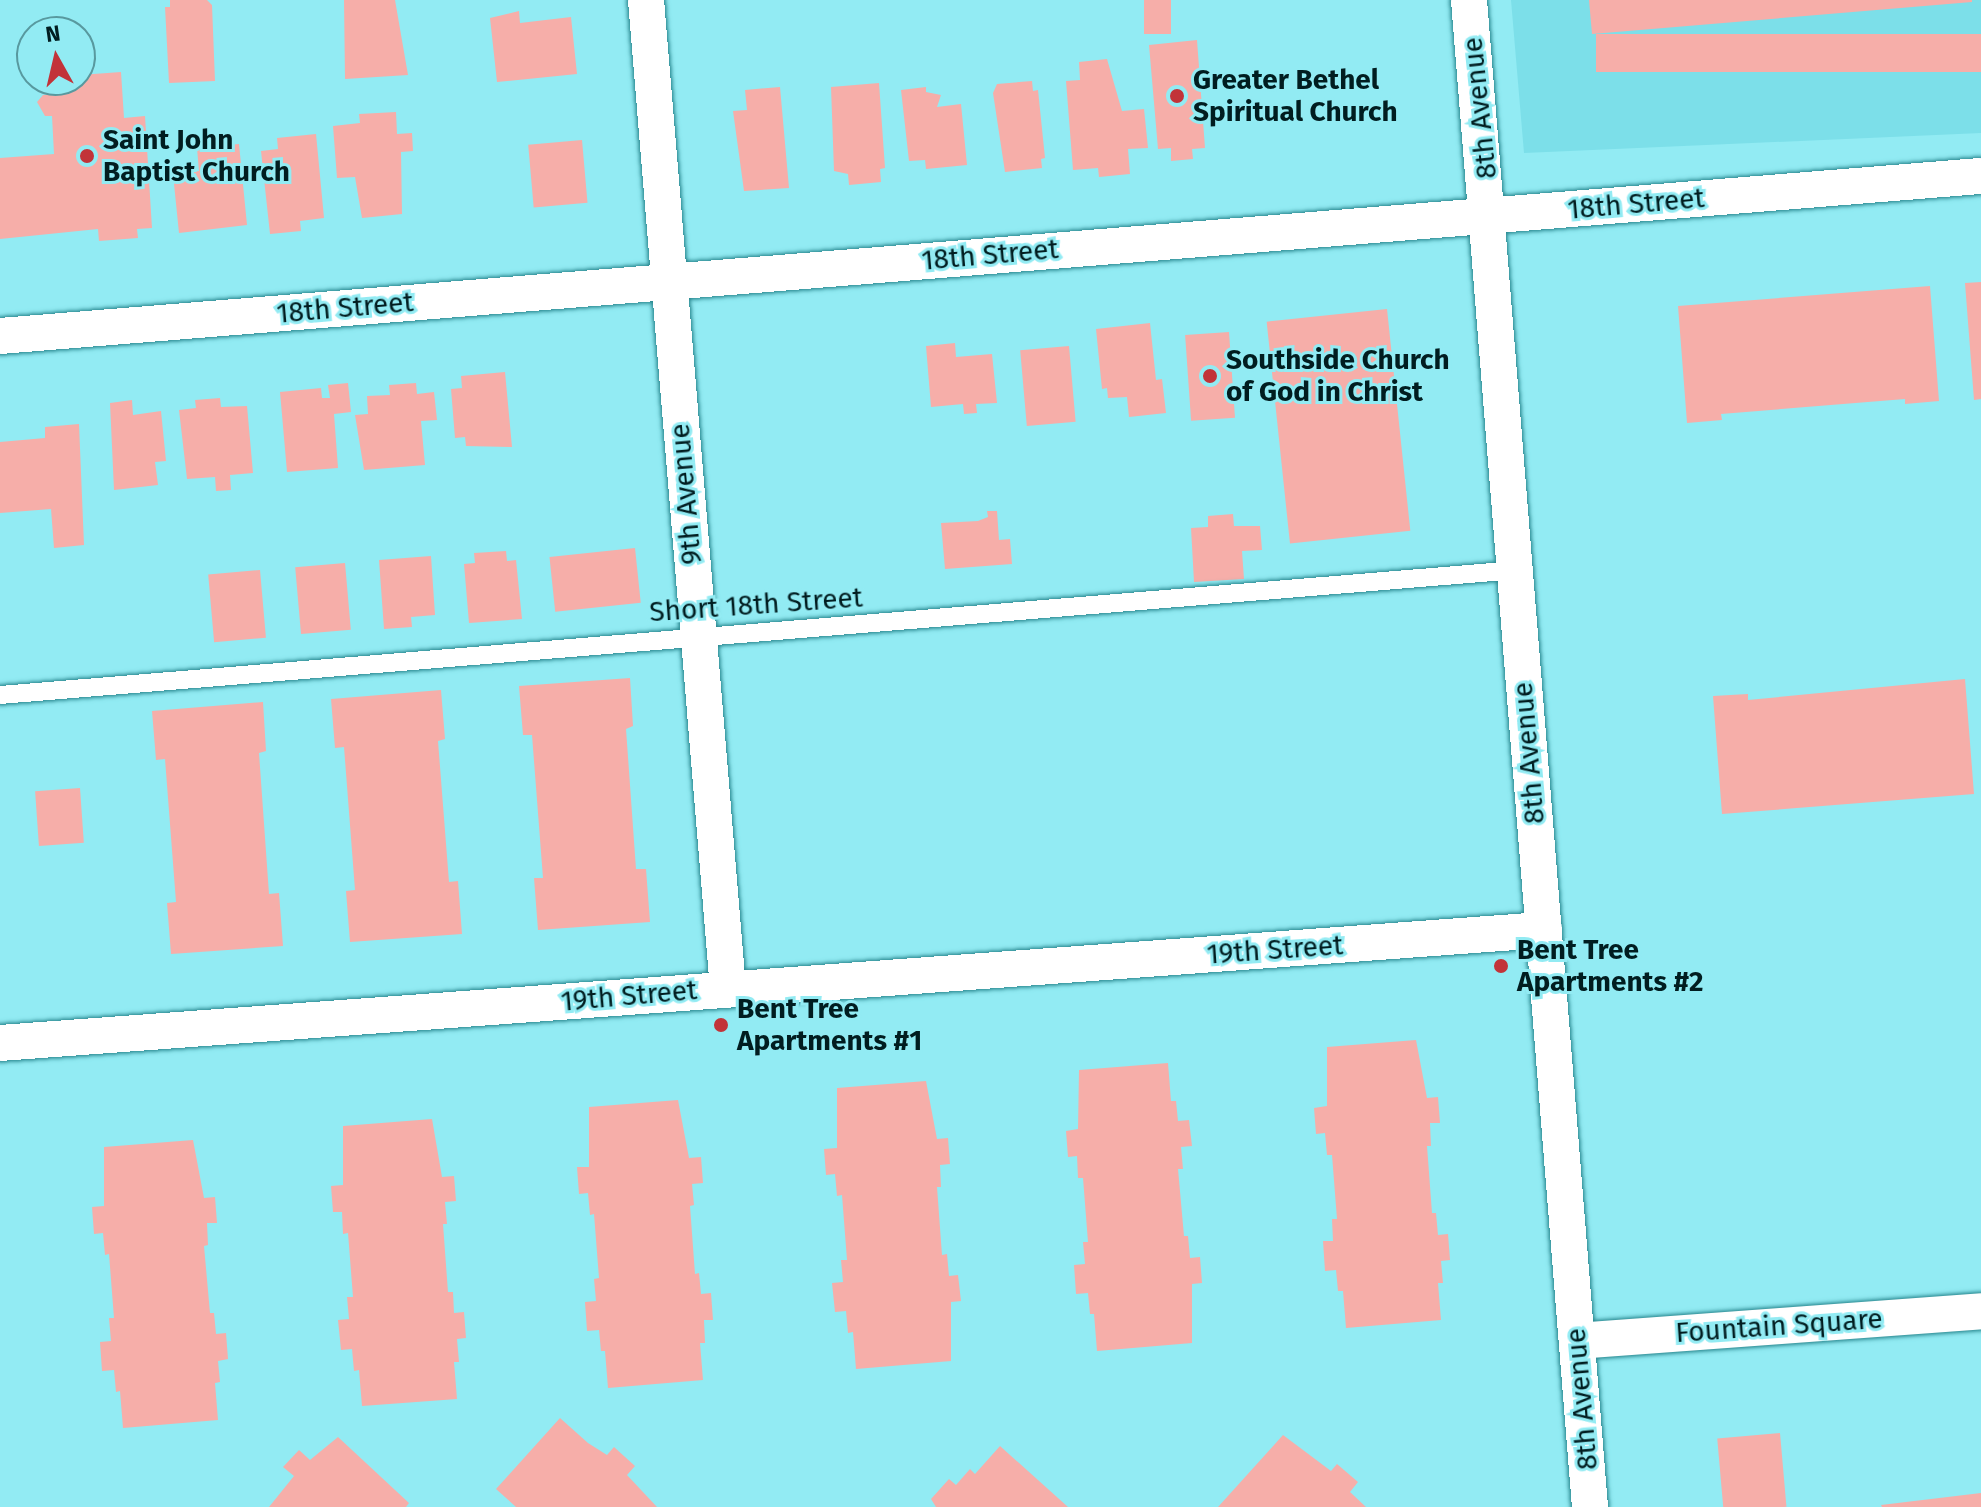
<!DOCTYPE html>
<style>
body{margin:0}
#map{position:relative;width:1981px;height:1507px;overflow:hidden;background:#92ebf3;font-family:"Fira Sans",sans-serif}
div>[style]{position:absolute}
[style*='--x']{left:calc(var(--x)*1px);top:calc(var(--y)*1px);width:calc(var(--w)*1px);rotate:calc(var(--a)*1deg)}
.built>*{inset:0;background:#7cdfe9}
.building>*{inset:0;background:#f6aea9;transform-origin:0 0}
.roads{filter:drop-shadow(0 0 2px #27868e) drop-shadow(0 0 2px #27868e)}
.lane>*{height:18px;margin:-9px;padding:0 9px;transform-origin:9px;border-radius:9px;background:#fff}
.street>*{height:36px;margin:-18px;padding:0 18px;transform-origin:18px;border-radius:18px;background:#fff}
.dots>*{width:22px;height:22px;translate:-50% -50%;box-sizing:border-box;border:4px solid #92ebf3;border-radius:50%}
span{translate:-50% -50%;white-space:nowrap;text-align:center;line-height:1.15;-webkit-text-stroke:6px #92ebf3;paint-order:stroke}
.poi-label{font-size:28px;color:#011d20;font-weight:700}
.left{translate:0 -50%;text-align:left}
.street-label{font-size:28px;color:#011d20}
.north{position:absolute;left:16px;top:16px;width:80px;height:80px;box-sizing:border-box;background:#92ebf3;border:2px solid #58999f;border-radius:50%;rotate:352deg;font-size:22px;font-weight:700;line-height:32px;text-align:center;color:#011d20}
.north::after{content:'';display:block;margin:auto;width:28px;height:36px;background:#c23339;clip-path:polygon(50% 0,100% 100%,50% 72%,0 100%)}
</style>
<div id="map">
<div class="built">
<div style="clip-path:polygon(1511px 0,1981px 0,1981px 133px,1524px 153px)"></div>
</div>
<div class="building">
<div style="clip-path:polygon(170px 0,207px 0,212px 5px,215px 81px,169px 83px,165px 7px,170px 7px)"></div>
<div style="clip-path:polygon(344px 0,395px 0,408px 75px,345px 79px)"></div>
<div style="left:1144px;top:0;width:27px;height:34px"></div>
<div style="clip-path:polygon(1589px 0,1972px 0,1972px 2px,1592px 34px)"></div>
<div style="clip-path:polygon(519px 11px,520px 23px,571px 17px,577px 74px,497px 82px,490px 18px)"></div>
<div style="left:1981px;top:34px;width:38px;height:385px;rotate:90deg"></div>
<div style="clip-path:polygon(1197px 40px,1205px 148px,1192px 149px,1193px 159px,1171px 161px,1171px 148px,1158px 149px,1149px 45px)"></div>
<div style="clip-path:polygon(1107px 59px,1122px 111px,1144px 109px,1148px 148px,1128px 149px,1130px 174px,1099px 177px,1098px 168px,1073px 170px,1066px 81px,1080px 80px,1079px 62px)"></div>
<div style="clip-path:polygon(121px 72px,124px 118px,145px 116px,152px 228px,137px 229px,138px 238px,99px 241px,98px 229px,0 239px,0 158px,54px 154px,52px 116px,45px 116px,37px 102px,43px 95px,70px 93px,69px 80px,80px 80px,80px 75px)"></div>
<div style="clip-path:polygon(1032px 81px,1033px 91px,1038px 90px,1045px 158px,1041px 159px,1042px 168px,1005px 172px,993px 93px,997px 84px)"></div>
<div style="clip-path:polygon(879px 83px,885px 168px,880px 169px,881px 182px,849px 185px,848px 174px,834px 171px,831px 87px)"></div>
<div style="clip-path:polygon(780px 87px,789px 188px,744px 191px,733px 111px,747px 110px,745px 90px)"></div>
<div style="clip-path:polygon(926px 87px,926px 92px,941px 95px,937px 107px,961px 104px,967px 165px,926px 169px,925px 160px,909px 161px,901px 90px)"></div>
<div style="clip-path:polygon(396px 112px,397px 134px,412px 133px,413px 151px,401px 152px,402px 214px,362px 218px,355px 177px,337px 178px,333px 126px,360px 123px,359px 114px)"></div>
<div style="clip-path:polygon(316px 134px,324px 218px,300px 221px,301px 231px,270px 234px,261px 151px,278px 149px,277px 138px)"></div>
<div style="left:582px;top:140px;width:63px;height:54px;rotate:85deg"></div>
<div style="clip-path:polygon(239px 144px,247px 225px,179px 233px,173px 174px,199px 171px,197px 148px)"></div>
<div style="clip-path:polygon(1981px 282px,1981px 399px,1974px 400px,1965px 283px)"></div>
<div style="clip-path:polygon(1930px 286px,1939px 401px,1905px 404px,1905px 399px,1721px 414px,1722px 420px,1687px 423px,1678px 306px)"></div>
<div style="left:1387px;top:309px;width:223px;height:121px;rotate:84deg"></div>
<div style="clip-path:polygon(1150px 323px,1156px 380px,1162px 379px,1166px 413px,1129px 417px,1127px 397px,1108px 398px,1107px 388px,1102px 389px,1096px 329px)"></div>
<div style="left:1229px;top:332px;width:86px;height:44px;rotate:86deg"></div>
<div style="clip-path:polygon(955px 343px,956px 357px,992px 354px,997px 403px,976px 404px,977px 413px,964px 414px,963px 404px,931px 407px,926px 346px)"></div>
<div style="left:1069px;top:346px;width:76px;height:49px;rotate:85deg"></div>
<div style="clip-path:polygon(505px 372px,512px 447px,466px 446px,465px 437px,455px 438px,451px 389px,462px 388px,461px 376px)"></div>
<div style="clip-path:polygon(348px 383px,351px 412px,334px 414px,338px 468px,287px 472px,280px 392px,321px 388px,322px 398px,330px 398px,328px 385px)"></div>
<div style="clip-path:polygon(416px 383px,417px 394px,434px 392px,437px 420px,421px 421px,425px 465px,364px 470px,355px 415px,368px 414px,367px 396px,390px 395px,389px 385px)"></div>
<div style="clip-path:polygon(220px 398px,221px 407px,247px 406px,253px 473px,230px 475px,231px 490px,216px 491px,215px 477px,187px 479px,179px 410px,196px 408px,195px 400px)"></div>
<div style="clip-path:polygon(132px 400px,133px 415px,161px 411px,166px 461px,155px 462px,158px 485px,114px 490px,110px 403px)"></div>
<div style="clip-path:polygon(79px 424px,84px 545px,54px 548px,51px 509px,0 513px,0 442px,45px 438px,45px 427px)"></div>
<div style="clip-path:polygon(987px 511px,997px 511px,999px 540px,1010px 539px,1012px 564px,945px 569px,941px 523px,978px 521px,988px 517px)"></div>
<div style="clip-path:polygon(1233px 514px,1234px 526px,1260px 526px,1262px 550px,1242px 551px,1244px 579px,1194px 582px,1191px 528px,1208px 527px,1208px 516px)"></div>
<div style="left:635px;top:548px;width:55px;height:86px;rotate:84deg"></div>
<div style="clip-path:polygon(506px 551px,507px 561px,516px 560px,522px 619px,469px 623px,464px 564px,475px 563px,474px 553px)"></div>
<div style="clip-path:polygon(431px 556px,435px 615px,411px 617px,412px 627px,384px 629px,379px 560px)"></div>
<div style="left:345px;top:563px;width:67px;height:50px;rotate:85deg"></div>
<div style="left:260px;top:570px;width:68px;height:52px;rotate:85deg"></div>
<div style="clip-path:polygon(630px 678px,633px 726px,626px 729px,636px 869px,646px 869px,650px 922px,538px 930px,534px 878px,543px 878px,532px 735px,523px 735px,519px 686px)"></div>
<div style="clip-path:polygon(1965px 679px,1974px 794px,1722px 814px,1713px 696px,1748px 694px,1748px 700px)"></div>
<div style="clip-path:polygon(441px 690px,445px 739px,438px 741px,449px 882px,458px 881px,462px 934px,350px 942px,346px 891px,355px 890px,344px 747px,335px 748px,331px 699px)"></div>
<div style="clip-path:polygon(263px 702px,266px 751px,259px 753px,269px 894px,279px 893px,283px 946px,171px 954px,167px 903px,176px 902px,165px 759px,156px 760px,152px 711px)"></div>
<div style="left:80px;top:788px;width:55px;height:45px;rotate:86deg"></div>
<div style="clip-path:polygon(1416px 1040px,1427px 1098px,1438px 1097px,1440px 1123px,1430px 1123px,1431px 1146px,1427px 1146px,1432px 1213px,1436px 1213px,1438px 1235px,1448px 1234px,1450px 1260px,1441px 1261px,1443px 1283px,1438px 1283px,1441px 1320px,1346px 1328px,1343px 1291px,1338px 1291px,1336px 1270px,1325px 1271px,1323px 1241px,1333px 1241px,1332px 1219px,1337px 1219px,1332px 1155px,1327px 1155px,1325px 1133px,1316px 1134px,1314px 1108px,1327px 1106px,1327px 1047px)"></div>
<div style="clip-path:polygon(1168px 1063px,1171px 1101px,1176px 1101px,1178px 1121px,1189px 1120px,1192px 1146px,1181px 1147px,1183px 1169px,1178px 1169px,1184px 1236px,1188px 1236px,1190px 1258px,1200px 1257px,1202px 1283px,1192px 1284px,1192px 1343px,1097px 1351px,1094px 1314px,1090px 1314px,1088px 1293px,1076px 1294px,1074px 1265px,1085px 1264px,1083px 1242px,1088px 1242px,1083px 1178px,1078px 1178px,1077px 1156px,1068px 1157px,1066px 1131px,1078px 1129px,1079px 1070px)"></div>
<div style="clip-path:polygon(926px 1081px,937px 1139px,948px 1138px,950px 1164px,940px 1165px,941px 1187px,937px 1187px,942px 1255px,947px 1254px,949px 1276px,958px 1275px,961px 1301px,951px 1302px,951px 1361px,856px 1369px,853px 1332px,848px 1333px,846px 1311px,835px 1312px,832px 1283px,843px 1282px,841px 1260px,847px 1260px,842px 1195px,837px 1196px,835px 1174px,826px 1175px,824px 1149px,837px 1148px,837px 1088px)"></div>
<div style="clip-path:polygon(678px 1100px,689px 1158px,701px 1157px,703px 1183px,692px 1184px,694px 1205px,690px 1206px,695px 1274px,699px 1273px,701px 1294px,711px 1293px,713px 1320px,704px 1320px,705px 1343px,700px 1343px,703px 1380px,608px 1388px,605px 1351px,601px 1351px,599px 1330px,587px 1331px,585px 1302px,596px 1301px,594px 1279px,599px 1278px,594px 1214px,590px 1215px,588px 1193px,579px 1194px,577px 1167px,589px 1167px,589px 1107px)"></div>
<div style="clip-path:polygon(432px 1119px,442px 1177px,454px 1176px,456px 1201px,445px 1202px,447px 1224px,443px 1224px,448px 1292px,453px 1292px,454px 1313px,464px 1312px,466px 1338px,457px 1339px,459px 1362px,454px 1362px,457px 1399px,362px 1406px,359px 1370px,354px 1371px,352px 1349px,341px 1350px,338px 1320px,349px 1319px,347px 1297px,353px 1297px,348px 1233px,343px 1234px,342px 1212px,333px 1212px,331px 1186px,343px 1185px,343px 1126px)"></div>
<div style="clip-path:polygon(193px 1140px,204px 1198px,215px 1197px,217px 1223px,207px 1223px,208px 1245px,204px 1246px,210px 1313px,214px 1313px,216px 1334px,226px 1333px,228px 1359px,218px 1361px,220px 1382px,215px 1383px,218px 1420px,123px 1428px,120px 1391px,116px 1392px,114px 1370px,102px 1371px,100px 1342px,111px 1341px,109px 1318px,114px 1318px,109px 1254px,105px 1255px,103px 1233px,94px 1234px,92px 1207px,104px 1206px,104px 1147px)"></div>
<div style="clip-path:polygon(560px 1418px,588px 1443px,607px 1455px,614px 1447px,635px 1466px,627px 1475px,657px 1507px,516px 1507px,496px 1489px)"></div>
<div style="left:1780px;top:1433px;width:74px;height:63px;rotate:85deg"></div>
<div style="clip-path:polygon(1283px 1435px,1331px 1471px,1337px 1464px,1358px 1482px,1350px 1492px,1366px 1507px,1218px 1507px)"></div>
<div style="clip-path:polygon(338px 1437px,409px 1503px,406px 1507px,269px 1507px,294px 1476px,283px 1467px,299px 1450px,310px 1460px)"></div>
<div style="clip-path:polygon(1000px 1446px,1068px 1507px,936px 1507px,931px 1499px,949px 1479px,956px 1485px,970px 1469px,975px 1474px)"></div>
<div style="clip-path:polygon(1981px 1493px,1981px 1507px,1882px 1507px,1881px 1505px)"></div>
</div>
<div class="roads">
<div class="lane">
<div style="--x:0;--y:695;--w:1522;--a:-4.71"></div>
</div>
<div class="street">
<div style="--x:646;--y:0;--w:991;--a:85.26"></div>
<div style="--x:1469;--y:0;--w:1512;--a:85.41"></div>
<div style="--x:0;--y:336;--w:1987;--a:-4.62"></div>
<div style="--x:0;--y:1043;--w:1548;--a:-4.19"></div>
<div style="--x:1577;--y:1341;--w:405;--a:-4.2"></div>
</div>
</div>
<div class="dots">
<div style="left:1177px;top:96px;background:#c23339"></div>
<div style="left:87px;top:156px;background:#c23339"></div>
<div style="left:1210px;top:376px;background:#c23339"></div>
<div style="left:1501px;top:966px;background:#c23339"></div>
<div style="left:721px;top:1025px;background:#c23339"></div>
</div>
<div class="poi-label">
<span class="left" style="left:1193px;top:96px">Greater Bethel<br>Spiritual Church</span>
<span class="left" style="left:103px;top:156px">Saint John<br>Baptist Church</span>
<span class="left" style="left:1226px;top:376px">Southside Church<br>of God in Christ</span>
<span class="left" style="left:1517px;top:966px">Bent Tree<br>Apartments #2</span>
<span class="left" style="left:737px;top:1025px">Bent Tree<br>Apartments #1</span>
</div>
<div class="street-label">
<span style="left:1480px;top:108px;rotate:-96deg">8th Avenue</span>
<span style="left:1636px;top:204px;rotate:-5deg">18th Street</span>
<span style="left:990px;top:255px;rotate:-5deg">18th Street</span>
<span style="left:345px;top:308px;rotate:-5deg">18th Street</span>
<span style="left:686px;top:494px;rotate:-95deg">9th Avenue</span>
<span style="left:756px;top:605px;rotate:-4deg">Short 18th Street</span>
<span style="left:1529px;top:753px;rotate:-95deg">8th Avenue</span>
<span style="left:1275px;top:950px;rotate:-4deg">19th Street</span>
<span style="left:629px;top:996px;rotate:-5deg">19th Street</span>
<span style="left:1779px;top:1326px;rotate:-4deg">Fountain Square</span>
<span style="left:1582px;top:1399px;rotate:-95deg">8th Avenue</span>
</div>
<div class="north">N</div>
</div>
